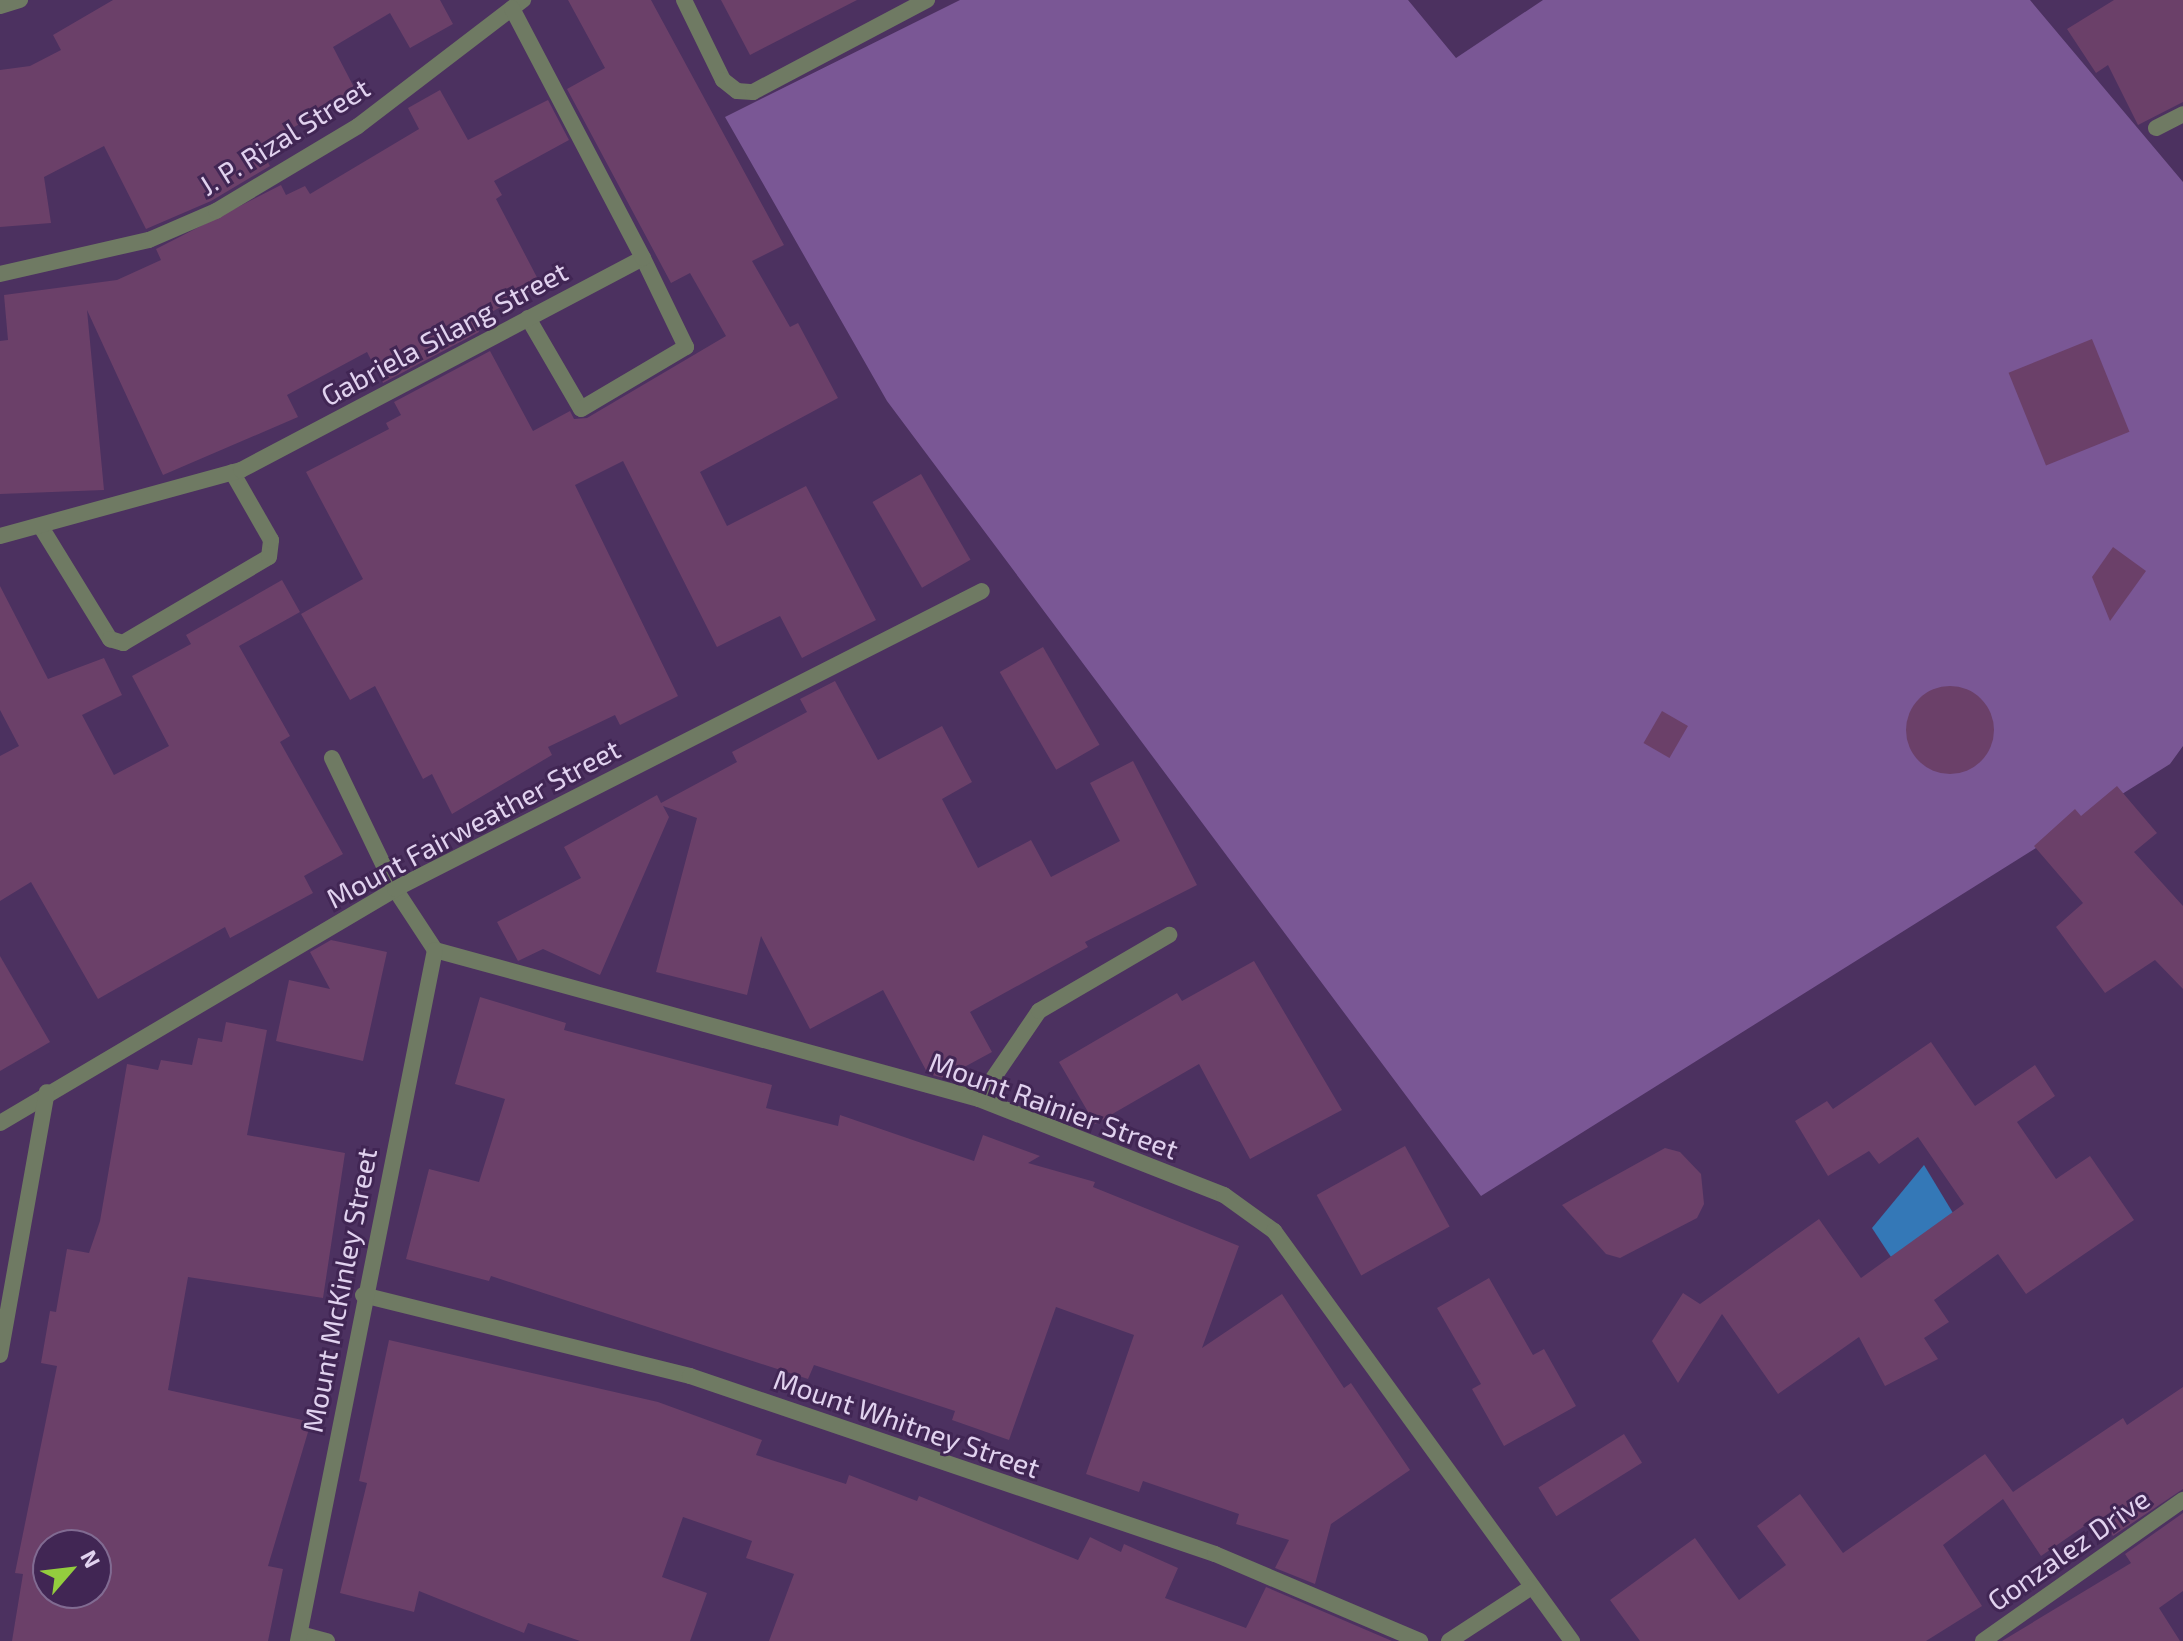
<!DOCTYPE html>
<style>
body{margin:0}
#map{position:relative;width:2183px;height:1641px;overflow:hidden;background:#4c3160;font-family:"Exo 2",sans-serif}
div>[style]{position:absolute}
[style*='--x']{left:calc(var(--x)*1px);top:calc(var(--y)*1px);width:calc(var(--w)*1px);rotate:calc(var(--a)*1deg)}
.green>*{inset:0;background:#7a5795}
.water>*{inset:0;background:#3478b7}
.building>*{inset:0;background:#6b4069;transform-origin:0 0}
.round{border-radius:50%}
.street>*{height:16px;margin:-8px;padding:0 8px;transform-origin:8px;border-radius:8px;background:#6f7a63}
span{translate:-50% -50%;white-space:nowrap;text-align:center;line-height:1.15;-webkit-text-stroke:6px #412654;paint-order:stroke}
.street-label{font-size:28px;color:#e1d2ef}
.north{position:absolute;left:32px;top:1529px;width:80px;height:80px;box-sizing:border-box;background:#412654;border:2px solid #816b92;border-radius:50%;rotate:62deg;font-size:22px;font-weight:700;line-height:32px;text-align:center;color:#e1d2ef}
.north::after{content:'';display:block;margin:auto;width:28px;height:36px;background:#93cd3e;clip-path:polygon(50% 0,100% 100%,50% 72%,0 100%)}
</style>
<div id="map">
<div class="green">
<div style="clip-path:polygon(960px 0,1408px 0,1456px 58px,1543px 0,2030px 0,2183px 182px,2183px 746px,2170px 764px,1481px 1196px,887px 401px,725px 117px)"></div>
</div>
<div class="water">
<div style="clip-path:polygon(1924px 1165px,1956px 1218px,1891px 1257px,1872px 1228px)"></div>
</div>
<div class="building">
<div style="clip-path:polygon(113px 0,440px 0,453px 24px,410px 48px,390px 13px,333px 47px,357px 93px,259px 146px,270px 166px,211px 201px,146px 229px,104px 146px,44px 177px,51px 223px,0 227px,0 70px,30px 66px,61px 50px,53px 35px)"></div>
<div style="clip-path:polygon(568px 0,651px 0,784px 245px,752px 261px,790px 327px,798px 323px,838px 398px,700px 472px,727px 526px,806px 486px,876px 620px,802px 658px,780px 616px,717px 647px,623px 461px,575px 485px,678px 696px,620px 725px,615px 715px,548px 747px,552px 755px,452px 814px,432px 774px,423px 779px,375px 686px,350px 700px,301px 614px,363px 579px,306px 472px,389px 429px,386px 423px,401px 415px,394px 402px,490px 351px,533px 431px,570px 411px,574px 419px,587px 418px,726px 336px,690px 273px,671px 283px,567px 89px,605px 68px)"></div>
<div style="clip-path:polygon(721px 0,857px 0,750px 55px)"></div>
<div style="clip-path:polygon(2114px 0,2183px 0,2183px 102px,2138px 125px,2108px 65px,2096px 73px,2067px 29px)"></div>
<div style="clip-path:polygon(440px 90px,468px 140px,548px 100px,569px 140px,494px 181px,502px 195px,496px 199px,541px 285px,475px 321px,479px 332px,383px 383px,367px 352px,287px 395px,298px 417px,163px 475px,87px 310px,104px 490px,0 494px,0 341px,8px 340px,4px 295px,117px 280px,161px 260px,156px 249px,281px 185px,286px 195px,305px 186px,310px 194px,419px 129px,408px 108px)"></div>
<div style="left:2092px;top:339px;width:100px;height:90px;rotate:68deg"></div>
<div style="left:921px;top:474px;width:99px;height:56px;rotate:60deg"></div>
<div style="clip-path:polygon(2113px 547px,2146px 571px,2110px 621px,2092px 577px)"></div>
<div style="clip-path:polygon(282px 580px,300px 612px,239px 646px,290px 736px,280px 742px,343px 854px,304px 876px,313px 893px,230px 938px,225px 927px,98px 999px,31px 882px,0 901px,0 756px,19px 746px,0 710px,0 586px,48px 679px,104px 658px,122px 695px,82px 715px,114px 775px,169px 746px,132px 676px,191px 644px,186px 635px)"></div>
<div style="left:1043px;top:647px;width:113px;height:50px;rotate:60deg"></div>
<div style="clip-path:polygon(835px 681px,878px 760px,942px 726px,972px 782px,942px 799px,978px 868px,1031px 840px,1051px 877px,1120px 841px,1090px 783px,1133px 761px,1197px 885px,1085px 942px,1088px 947px,970px 1012px,992px 1052px,944px 1078px,928px 1074px,883px 990px,810px 1029px,761px 936px,747px 995px,656px 972px,697px 818px,663px 806px,669px 817px,600px 975px,543px 949px,518px 961px,497px 922px,581px 878px,564px 847px,657px 795px,661px 803px,737px 762px,732px 752px,807px 712px,800px 699px)"></div>
<div class="round" style="left:1906px;top:686px;width:88px;height:88px"></div>
<div style="left:1662px;top:711px;width:30px;height:37px;rotate:30deg"></div>
<div style="clip-path:polygon(2117px 786px,2157px 833px,2134px 852px,2183px 906px,2183px 989px,2155px 960px,2105px 993px,2056px 927px,2083px 903px,2034px 846px,2075px 809px,2081px 816px)"></div>
<div style="clip-path:polygon(331px 940px,387px 952px,363px 1061px,276px 1041px,289px 980px,330px 989px,310px 952px)"></div>
<div style="clip-path:polygon(0 956px,50px 1042px,0 1071px)"></div>
<div style="clip-path:polygon(1254px 961px,1342px 1110px,1250px 1159px,1199px 1064px,1095px 1124px,1059px 1062px,1177px 993px,1182px 1001px)"></div>
<div style="clip-path:polygon(480px 997px,566px 1023px,564px 1030px,772px 1085px,766px 1108px,838px 1126px,840px 1115px,974px 1161px,983px 1135px,1040px 1156px,1028px 1163px,1095px 1182px,1093px 1187px,1239px 1246px,1202px 1348px,1282px 1294px,1344px 1388px,1351px 1383px,1410px 1470px,1331px 1524px,1315px 1584px,1275px 1568px,1289px 1540px,1236px 1524px,1239px 1514px,1143px 1481px,1139px 1492px,1086px 1474px,1134px 1335px,1056px 1307px,1009px 1440px,952px 1420px,955px 1411px,814px 1365px,808px 1379px,491px 1276px,489px 1281px,406px 1259px,429px 1169px,479px 1182px,505px 1099px,455px 1084px)"></div>
<div style="clip-path:polygon(evenodd,226px 1022px,267px 1030px,247px 1135px,345px 1153px,323px 1298px,188px 1277px,168px 1390px,311px 1422px,268px 1566px,283px 1569px,268px 1641px,12px 1641px,23px 1574px,15px 1573px,57px 1366px,41px 1363px,50px 1311px,56px 1312px,67px 1249px,89px 1253px,100px 1221px,127px 1064px,158px 1070px,161px 1060px,192px 1065px,198px 1038px,222px 1042px,226px 1022px,48px 1545px,96px 1545px,96px 1593px,48px 1593px,48px 1545px)"></div>
<div style="clip-path:polygon(1931px 1042px,1975px 1106px,2035px 1065px,2055px 1096px,2017px 1122px,2056px 1179px,2090px 1156px,2134px 1220px,2026px 1294px,1998px 1254px,1934px 1300px,1949px 1322px,1924px 1338px,1938px 1359px,1885px 1386px,1859px 1337px,1778px 1394px,1722px 1314px,1678px 1383px,1652px 1341px,1683px 1293px,1700px 1304px,1819px 1219px,1861px 1278px,1964px 1204px,1918px 1137px,1879px 1164px,1869px 1151px,1828px 1176px,1795px 1121px,1827px 1101px,1833px 1109px)"></div>
<div style="left:1405px;top:1146px;width:92px;height:101px;rotate:61deg"></div>
<div style="clip-path:polygon(1665px 1148px,1680px 1152px,1701px 1174px,1704px 1204px,1697px 1218px,1620px 1258px,1606px 1254px,1562px 1205px)"></div>
<div style="clip-path:polygon(1489px 1278px,1533px 1355px,1544px 1349px,1576px 1406px,1504px 1446px,1472px 1389px,1481px 1384px,1437px 1308px)"></div>
<div style="clip-path:polygon(389px 1340px,658px 1402px,762px 1440px,756px 1455px,846px 1484px,849px 1475px,917px 1501px,919px 1496px,1078px 1560px,1090px 1537px,1121px 1552px,1124px 1544px,1178px 1568px,1165px 1598px,1246px 1628px,1266px 1587px,1392px 1641px,769px 1641px,794px 1574px,746px 1558px,752px 1541px,683px 1517px,662px 1577px,707px 1593px,690px 1641px,580px 1641px,528px 1623px,524px 1633px,419px 1591px,414px 1612px,340px 1593px,367px 1483px,359px 1481px)"></div>
<div style="clip-path:polygon(2183px 1387px,2183px 1489px,2113px 1536px,2099px 1516px,2041px 1556px,2003px 1499px,1943px 1545px,1982px 1606px,1926px 1641px,1640px 1641px,1610px 1600px,1695px 1538px,1739px 1600px,1786px 1565px,1757px 1526px,1800px 1494px,1843px 1553px,1985px 1454px,2013px 1492px,2123px 1418px,2127px 1425px)"></div>
<div style="left:1624px;top:1434px;width:34px;height:101px;rotate:58deg"></div>
<div style="clip-path:polygon(2183px 1513px,2183px 1591px,2159px 1608px,2180px 1641px,2002px 1641px,2131px 1563px,2125px 1554px)"></div>
</div>
<div class="street">
<div style="--x:684;--y:0;--w:89;--a:64"></div>
<div style="--x:723;--y:80;--w:18;--a:38"></div>
<div style="--x:737;--y:91;--w:16;--a:4"></div>
<div style="--x:753;--y:92;--w:197;--a:-27.9"></div>
<div style="--x:0;--y:6;--w:21;--a:-17"></div>
<div style="--x:2156;--y:128;--w:30;--a:-27"></div>
<div style="--x:0;--y:274;--w:153;--a:-12.9"></div>
<div style="--x:149;--y:240;--w:73;--a:-23.4"></div>
<div style="--x:216;--y:211;--w:165;--a:-30.9"></div>
<div style="--x:358;--y:126;--w:208;--a:-37.4"></div>
<div style="--x:528;--y:318;--w:105;--a:59.8"></div>
<div style="--x:581;--y:409;--w:122;--a:-30.6"></div>
<div style="--x:686;--y:347;--w:99;--a:-115.8"></div>
<div style="--x:41;--y:527;--w:132;--a:58.4"></div>
<div style="--x:110;--y:639;--w:14;--a:17"></div>
<div style="--x:123;--y:643;--w:169;--a:-30.5"></div>
<div style="--x:269;--y:557;--w:17;--a:-83"></div>
<div style="--x:271;--y:540;--w:78;--a:-119.8"></div>
<div style="--x:0;--y:536;--w:250;--a:-15.3"></div>
<div style="--x:241;--y:470;--w:454;--a:-27.8"></div>
<div style="--x:643;--y:258;--w:282;--a:-117.7"></div>
<div style="--x:332;--y:758;--w:145;--a:64.3"></div>
<div style="--x:395;--y:889;--w:73;--a:56.7"></div>
<div style="--x:435;--y:950;--w:564;--a:15.32"></div>
<div style="--x:979;--y:1099;--w:263;--a:21.4"></div>
<div style="--x:1224;--y:1195;--w:62;--a:35.8"></div>
<div style="--x:1274;--y:1231;--w:507;--a:53.99"></div>
<div style="--x:979;--y:1099;--w:107;--a:-55.7"></div>
<div style="--x:1039;--y:1011;--w:151;--a:-30.3"></div>
<div style="--x:0;--y:1123;--w:459;--a:-30.6"></div>
<div style="--x:395;--y:889;--w:658;--a:-26.92"></div>
<div style="--x:363;--y:1295;--w:337;--a:13.9"></div>
<div style="--x:690;--y:1376;--w:554;--a:18.73"></div>
<div style="--x:1215;--y:1554;--w:223;--a:23"></div>
<div style="--x:0;--y:1355;--w:267;--a:-79.9"></div>
<div style="--x:300;--y:1634;--w:28;--a:15"></div>
<div style="--x:298;--y:1641;--w:704;--a:-78.79"></div>
<div style="--x:1449;--y:1641;--w:97;--a:-33.2"></div>
<div style="--x:1983;--y:1641;--w:245;--a:-35.2"></div>
</div>
<div class="street-label">
<span style="left:284px;top:136px;rotate:-32deg">J. P. Rizal Street</span>
<span style="left:444px;top:333px;rotate:-28deg">Gabriela Silang Street</span>
<span style="left:473px;top:823px;rotate:-28deg">Mount Fairweather Street</span>
<span style="left:1054px;top:1105px;rotate:20deg">Mount Rainier Street</span>
<span style="left:339px;top:1290px;rotate:-79deg">Mount McKinley Street</span>
<span style="left:907px;top:1423px;rotate:19deg">Mount Whitney Street</span>
<span style="left:2068px;top:1549px;rotate:-35deg">Gonzalez Drive</span>
</div>
<div class="north">N</div>
</div>
